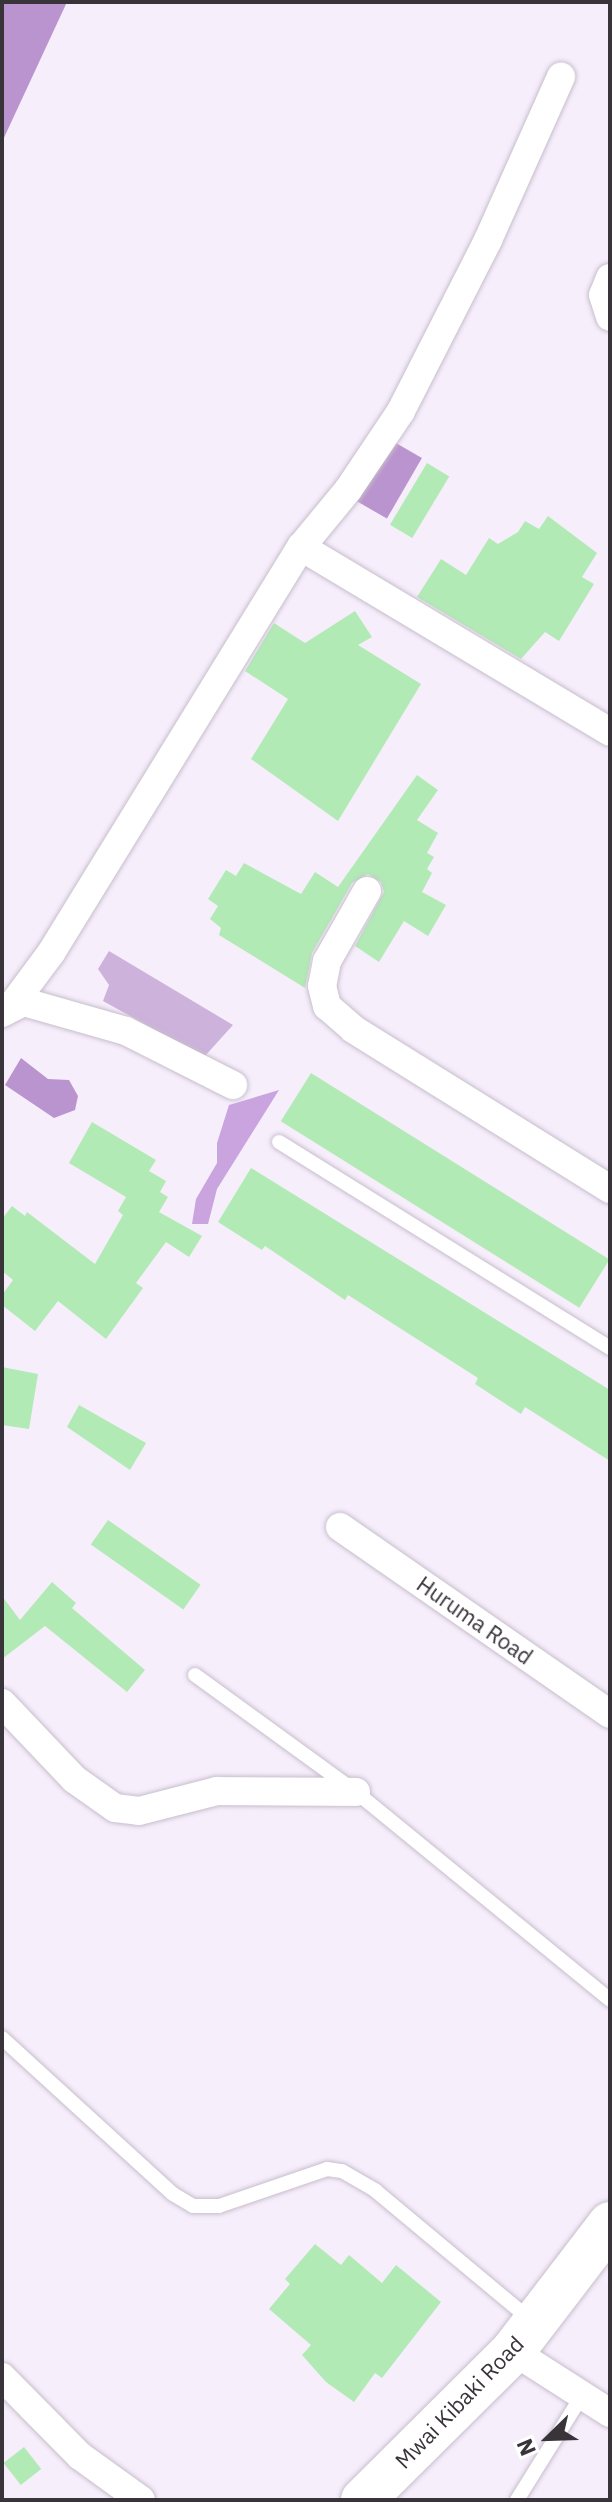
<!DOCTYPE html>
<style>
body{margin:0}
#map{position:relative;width:612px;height:2502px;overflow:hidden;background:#f7eefc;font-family:"IBM Plex Sans",sans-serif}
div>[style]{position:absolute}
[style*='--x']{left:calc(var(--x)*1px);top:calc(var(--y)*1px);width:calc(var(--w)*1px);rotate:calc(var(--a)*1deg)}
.green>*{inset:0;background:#cdb2dc}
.forest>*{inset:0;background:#caa4df}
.water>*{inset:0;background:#ba94ce;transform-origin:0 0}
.building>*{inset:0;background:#b2eab6;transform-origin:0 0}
.roads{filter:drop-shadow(0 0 2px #c7becc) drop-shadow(0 0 2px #c7becc)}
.service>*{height:14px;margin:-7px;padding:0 7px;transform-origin:7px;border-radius:7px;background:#fff}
.minor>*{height:28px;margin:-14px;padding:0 14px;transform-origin:14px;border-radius:14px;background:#fff}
.primary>*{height:44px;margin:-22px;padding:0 22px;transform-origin:22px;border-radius:22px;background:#fff}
span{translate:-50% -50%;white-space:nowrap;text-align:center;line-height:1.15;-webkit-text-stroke:8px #fff;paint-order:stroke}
.street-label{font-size:22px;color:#38343a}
.frame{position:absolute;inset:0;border:4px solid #38343a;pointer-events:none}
.north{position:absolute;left:508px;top:2398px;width:80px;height:80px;-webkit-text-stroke:6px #fff;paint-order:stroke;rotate:247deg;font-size:22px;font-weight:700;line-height:32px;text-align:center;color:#38343a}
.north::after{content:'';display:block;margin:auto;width:28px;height:36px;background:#38343a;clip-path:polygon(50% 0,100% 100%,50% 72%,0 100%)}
</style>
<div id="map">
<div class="green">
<div style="clip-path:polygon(109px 951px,233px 1025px,204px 1057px,103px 1001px,109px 985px,98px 969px)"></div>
</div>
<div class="forest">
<div style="clip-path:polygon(279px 1090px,217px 1189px,208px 1224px,192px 1224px,196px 1199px,217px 1163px,217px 1143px,229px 1105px)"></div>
</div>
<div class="water">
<div style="clip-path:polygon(2px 2px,67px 2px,2px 142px)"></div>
<div style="left:389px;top:439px;width:38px;height:70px;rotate:30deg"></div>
<div style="clip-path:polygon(21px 1058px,48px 1079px,69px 1080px,78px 1096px,75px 1110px,54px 1118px,5px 1085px)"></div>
</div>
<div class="building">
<div style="left:427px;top:463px;width:26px;height:72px;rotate:31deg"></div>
<div style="clip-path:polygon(548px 516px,597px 553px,582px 577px,594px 584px,559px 641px,545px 632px,521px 659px,417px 597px,441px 559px,466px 575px,489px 538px,498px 544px,518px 532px,525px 521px,539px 529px)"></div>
<div style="clip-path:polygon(355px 611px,372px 637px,358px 645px,421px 684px,338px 821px,251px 759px,288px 699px,245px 671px,274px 623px,305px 643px)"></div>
<div style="clip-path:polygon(417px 775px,438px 790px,417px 820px,438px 833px,427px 853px,434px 857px,427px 869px,432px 873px,422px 892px,446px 905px,428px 936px,404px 921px,379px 962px,355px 946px,384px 892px,381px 882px,368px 874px,352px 883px,312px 953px,305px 988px,219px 935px,221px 928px,210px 919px,218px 906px,208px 899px,226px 870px,236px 876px,244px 863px,301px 894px,315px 872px,338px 887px)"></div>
<div style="left:311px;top:1073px;width:352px;height:57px;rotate:32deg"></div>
<div style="clip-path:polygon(92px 1122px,156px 1160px,149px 1171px,166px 1181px,160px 1192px,168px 1197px,159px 1212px,202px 1236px,189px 1257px,166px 1242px,136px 1283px,143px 1288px,106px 1339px,58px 1301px,35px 1331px,2px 1305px,2px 1295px,13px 1280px,2px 1271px,2px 1219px,12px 1206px,25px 1216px,27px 1212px,95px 1264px,123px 1215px,118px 1211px,126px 1197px,69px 1163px)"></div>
<div style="clip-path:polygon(251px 1168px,610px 1390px,610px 1461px,525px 1407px,521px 1414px,475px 1384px,478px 1378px,348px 1295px,345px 1300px,265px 1246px,262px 1250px,218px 1222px)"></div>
<div style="clip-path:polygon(2px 1367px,38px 1374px,29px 1429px,2px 1425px)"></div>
<div style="clip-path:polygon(79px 1405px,146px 1443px,130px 1470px,67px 1427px)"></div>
<div style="left:108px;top:1520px;width:113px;height:30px;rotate:35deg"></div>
<div style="clip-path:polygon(52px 1582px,76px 1603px,72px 1608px,145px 1670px,127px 1692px,45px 1626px,2px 1659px,2px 1596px,20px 1620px)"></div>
<div style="clip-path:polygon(315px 2244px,341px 2265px,349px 2255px,382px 2283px,396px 2265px,441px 2302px,382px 2378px,375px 2373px,354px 2402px,326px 2382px,302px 2355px,311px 2345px,269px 2309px,290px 2284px,285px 2279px)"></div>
<div style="left:24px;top:2447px;width:28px;height:26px;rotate:52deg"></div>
</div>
<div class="roads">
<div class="service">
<div style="--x:279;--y:1142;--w:390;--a:31.9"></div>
<div style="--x:195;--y:1675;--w:199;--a:36"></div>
<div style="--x:356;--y:1792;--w:328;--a:39.3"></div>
<div style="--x:2;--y:2038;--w:231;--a:42.4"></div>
<div style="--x:173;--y:2194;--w:23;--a:31"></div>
<div style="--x:193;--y:2206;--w:26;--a:0"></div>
<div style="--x:219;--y:2206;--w:114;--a:-18.9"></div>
<div style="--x:327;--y:2169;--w:15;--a:8"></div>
<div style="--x:342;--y:2171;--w:39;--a:30"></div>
<div style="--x:376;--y:2191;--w:202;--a:39.8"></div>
<div style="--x:517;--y:2500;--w:121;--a:-58.1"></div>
</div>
<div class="minor">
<div style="--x:610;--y:278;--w:18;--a:112"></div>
<div style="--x:603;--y:295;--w:23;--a:72"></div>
<div style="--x:301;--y:547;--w:360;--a:30.9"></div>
<div style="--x:367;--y:891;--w:81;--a:119.7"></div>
<div style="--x:327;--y:961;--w:25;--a:101"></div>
<div style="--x:322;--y:986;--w:21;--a:76"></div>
<div style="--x:327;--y:1006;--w:35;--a:41"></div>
<div style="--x:353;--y:1029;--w:303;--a:31.9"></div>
<div style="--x:13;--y:1004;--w:64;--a:-53.3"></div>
<div style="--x:51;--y:953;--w:477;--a:-58.4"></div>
<div style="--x:301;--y:547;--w:74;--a:-50.5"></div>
<div style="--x:348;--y:490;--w:95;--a:-56.1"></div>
<div style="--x:401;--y:411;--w:192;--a:-63"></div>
<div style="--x:488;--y:240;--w:179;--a:-65.9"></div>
<div style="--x:2;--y:1013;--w:25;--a:-27"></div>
<div style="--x:24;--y:1002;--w:106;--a:15.9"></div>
<div style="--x:126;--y:1031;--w:120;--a:26.8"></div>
<div style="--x:340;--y:1527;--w:328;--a:34.7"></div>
<div style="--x:2;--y:1703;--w:105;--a:46.5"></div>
<div style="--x:74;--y:1779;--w:50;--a:35.3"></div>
<div style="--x:115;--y:1808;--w:24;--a:7"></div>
<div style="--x:139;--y:1811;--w:81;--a:-14.4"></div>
<div style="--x:217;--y:1791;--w:139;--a:0.4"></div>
<div style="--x:513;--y:2351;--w:115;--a:32.6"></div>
<div style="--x:2;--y:2377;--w:111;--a:45.4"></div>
<div style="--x:80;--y:2456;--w:75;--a:35.8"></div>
</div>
<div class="primary">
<div style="--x:363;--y:2500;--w:211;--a:-44.8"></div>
<div style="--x:513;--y:2351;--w:160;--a:-52.6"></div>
</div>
</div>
<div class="street-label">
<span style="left:475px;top:1620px;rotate:35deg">Huruma Road</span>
<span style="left:459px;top:2402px;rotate:-46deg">Mwai Kibaki Road</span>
</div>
<div class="frame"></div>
<div class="north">N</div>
</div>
